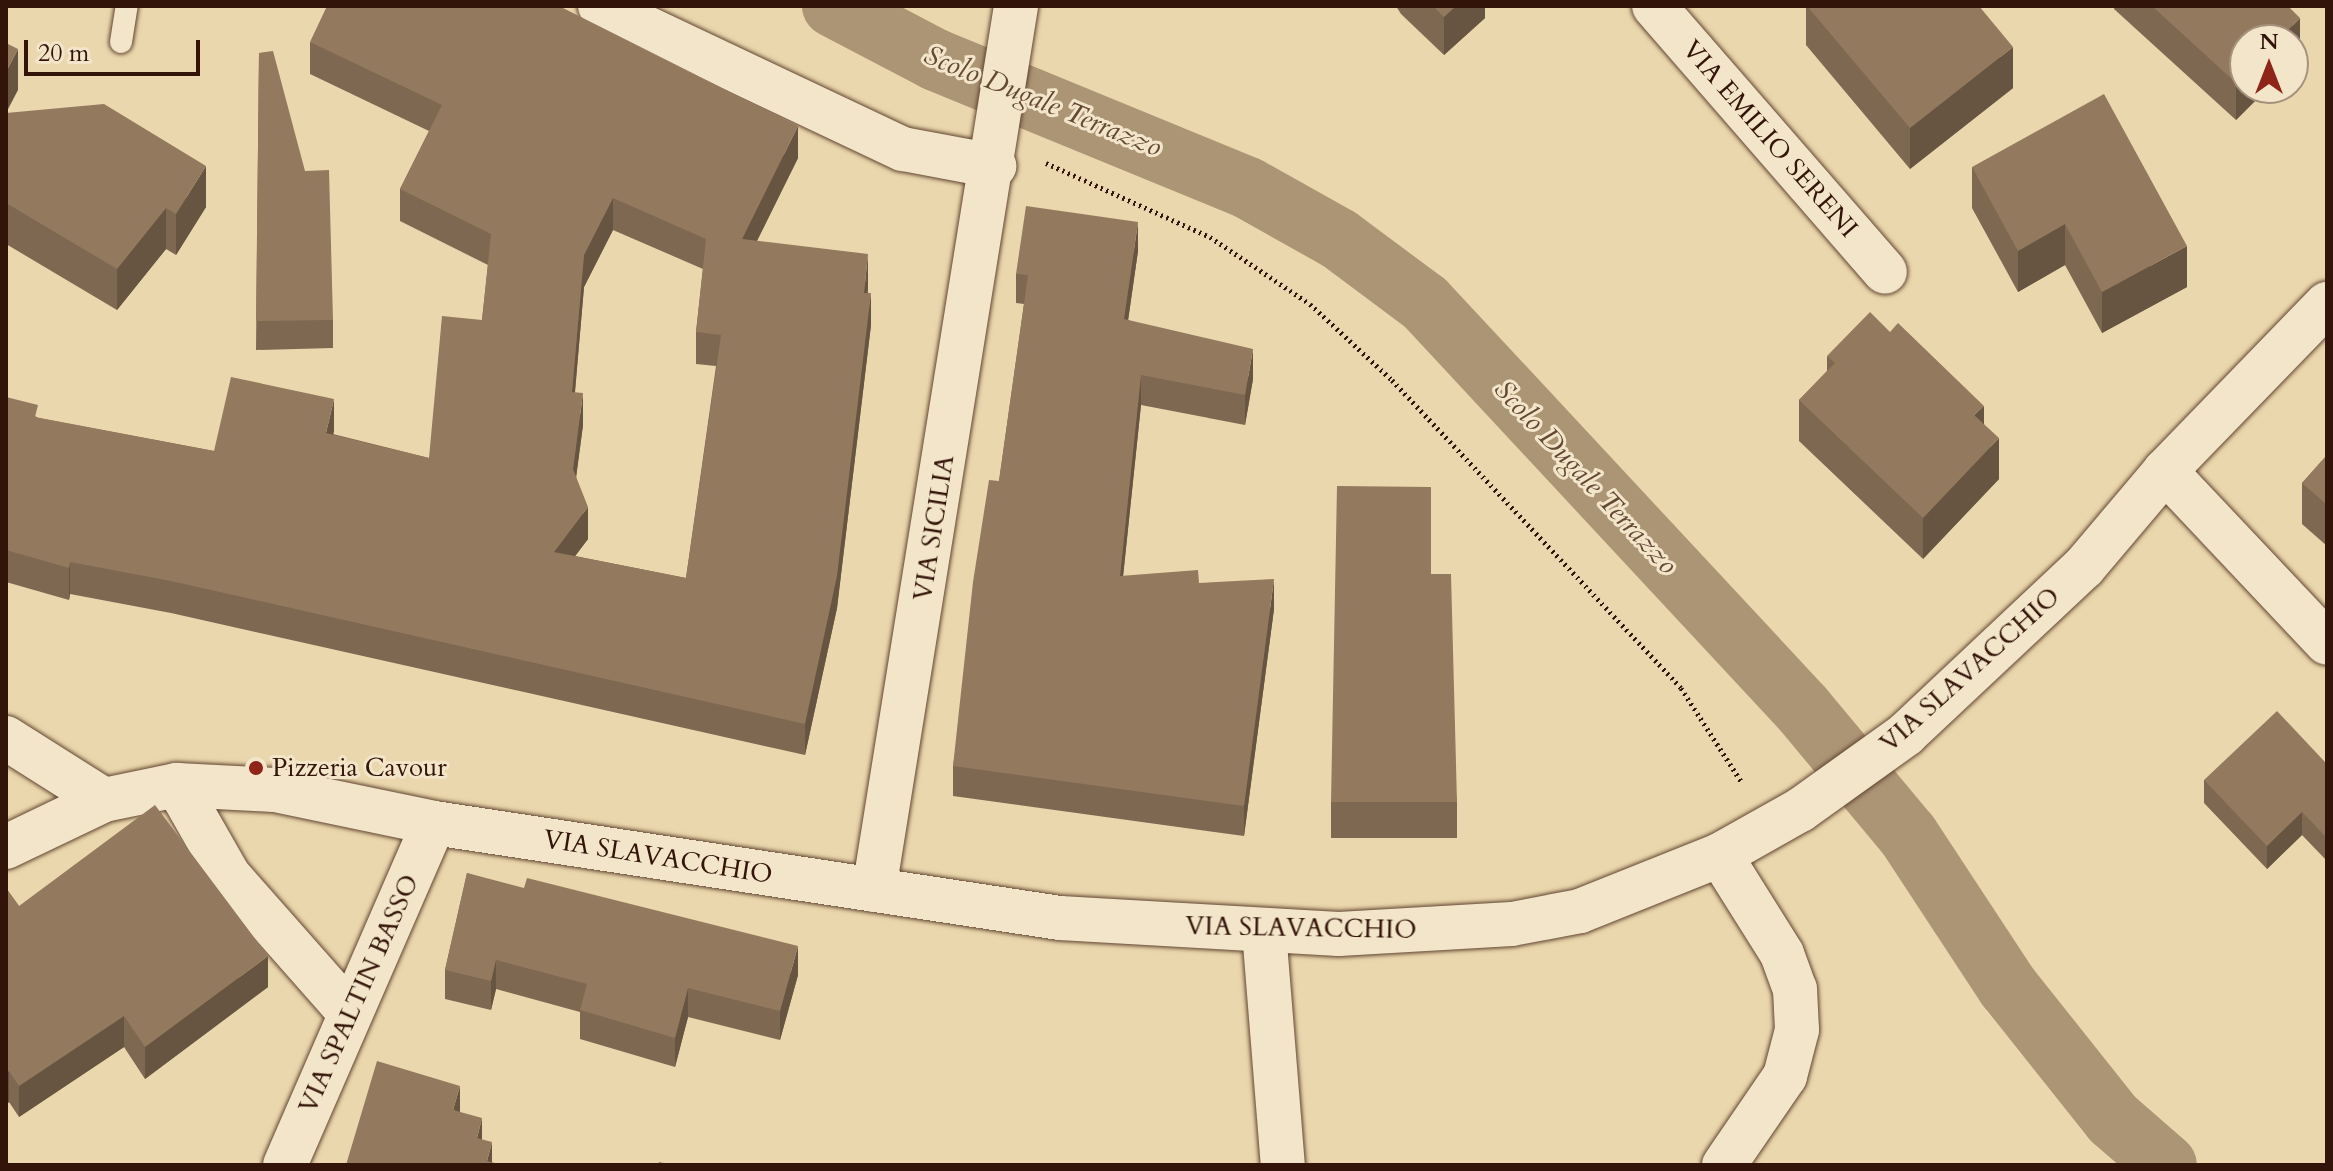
<!DOCTYPE html>
<style>
body{margin:0}
#map{position:relative;width:2333px;height:1171px;overflow:hidden;background:#ebd7ad;font-family:Cardo,serif}
div>[style]{position:absolute}
[style*='--x']{left:calc(var(--x)*1px);top:calc(var(--y)*1px);width:calc(var(--w)*1px);rotate:calc(var(--a)*1deg)}
.canal>*{height:62px;margin:-31px;padding:0 31px;transform-origin:31px;border-radius:31px;background:#ac9575}
.path>*{height:5px;margin-top:-2.5px;transform-origin:0;background:repeating-linear-gradient(90deg,#331408 0 2px,transparent 0 6px)}
.roads{filter:drop-shadow(0 0 2px #614531) drop-shadow(0 0 2px #614531)}
.service>*{height:22px;margin:-11px;padding:0 11px;transform-origin:11px;border-radius:11px;background:#f2e5ca}
.minor>*{height:44px;margin:-22px;padding:0 22px;transform-origin:22px;border-radius:22px;background:#f2e5ca}
.tertiary>*{height:44px;margin:-22px;padding:0 22px;transform-origin:22px;border-radius:22px;background:#f2e5ca}
.wall>*{inset:0;background:#7e6851}
.shaded-wall>*{inset:0;background:#675542}
.building>*{inset:0;background:#93795e}
.dots>*{width:22px;height:22px;translate:-50% -50%;box-sizing:border-box;border:4px solid #f2e5ca;border-radius:50%}
span{translate:-50% -50%;white-space:nowrap;text-align:center;line-height:1.15;-webkit-text-stroke:6px #f2e5ca;paint-order:stroke}
.street-label{font-size:26px;color:#331408}
.poi-label{font-size:26px;color:#331408}
.left{translate:0 -50%;text-align:left}
.water-label{font-size:28px;color:#634834;font-style:italic}
.frame{position:absolute;inset:0;border:8px solid #331408;pointer-events:none}
.north{position:absolute;left:2229px;top:24px;width:80px;height:80px;box-sizing:border-box;background:#f2e5ca;border:2px solid #a6917c;border-radius:50%;rotate:0deg;font-size:22px;font-weight:700;line-height:32px;text-align:center;color:#331408}
.north::after{content:'';display:block;margin:auto;width:28px;height:36px;background:#8f2418;clip-path:polygon(50% 0,100% 100%,50% 72%,0 100%)}
.scale{position:absolute;left:24px;top:40px;width:176px;height:36px;box-sizing:border-box;border:4px solid #331408;border-top:0;padding-left:10px;font-size:24px;line-height:28px;white-space:nowrap;color:#331408;-webkit-text-stroke:6px #f2e5ca;paint-order:stroke}
</style>
<div id="map">
<div class="canal">
<div style="--x:833;--y:6;--w:116;--a:27.7"></div>
<div style="--x:936;--y:60;--w:337;--a:22.3"></div>
<div style="--x:1248;--y:188;--w:104;--a:29.3"></div>
<div style="--x:1339;--y:239;--w:107;--a:36.7"></div>
<div style="--x:1425;--y:303;--w:553;--a:47.05"></div>
<div style="--x:1802;--y:708;--w:165;--a:50.2"></div>
<div style="--x:1908;--y:835;--w:182;--a:56.7"></div>
<div style="--x:2008;--y:987;--w:169;--a:51.5"></div>
<div style="--x:2113;--y:1119;--w:70;--a:41"></div>
</div>
<div class="path">
<div style="--x:1046;--y:163;--w:180;--a:24.3"></div>
<div style="--x:1210;--y:237;--w:120;--a:33.8"></div>
<div style="--x:1310;--y:304;--w:112;--a:42.8"></div>
<div style="--x:1392;--y:380;--w:422;--a:46.8"></div>
<div style="--x:1681;--y:688;--w:111;--a:57.2"></div>
</div>
<div class="roads">
<div class="service">
<div style="--x:121;--y:42;--w:36;--a:-81"></div>
</div>
<div class="minor">
<div style="--x:600;--y:6;--w:335;--a:25.3"></div>
<div style="--x:903;--y:149;--w:93;--a:10.6"></div>
<div style="--x:1654;--y:6;--w:352;--a:49"></div>
<div style="--x:2165;--y:471;--w:236;--a:46.7"></div>
<div style="--x:177;--y:785;--w:105;--a:60.3"></div>
<div style="--x:229;--y:876;--w:180;--a:48.6"></div>
<div style="--x:1720;--y:855;--w:117;--a:57.9"></div>
<div style="--x:1782;--y:954;--w:37;--a:70"></div>
<div style="--x:1795;--y:989;--w:41;--a:87.2"></div>
<div style="--x:1797;--y:1030;--w:48;--a:104.6"></div>
<div style="--x:1785;--y:1076;--w:108;--a:124.4"></div>
<div style="--x:874;--y:890;--w:895;--a:-80.87"></div>
<div style="--x:1264;--y:931;--w:235;--a:85.4"></div>
<div style="--x:285;--y:1165;--w:373;--a:-66.5"></div>
</div>
<div class="tertiary">
<div style="--x:6;--y:738;--w:116;--a:32.3"></div>
<div style="--x:6;--y:847;--w:109;--a:-25.6"></div>
<div style="--x:104;--y:800;--w:75;--a:-11.6"></div>
<div style="--x:177;--y:785;--w:98;--a:2.9"></div>
<div style="--x:275;--y:790;--w:162;--a:11.7"></div>
<div style="--x:434;--y:823;--w:633;--a:8.63"></div>
<div style="--x:1060;--y:918;--w:279;--a:3.3"></div>
<div style="--x:1339;--y:934;--w:173;--a:-3.3"></div>
<div style="--x:1512;--y:924;--w:69;--a:-10.8"></div>
<div style="--x:1580;--y:911;--w:151;--a:-21.8"></div>
<div style="--x:1720;--y:855;--w:92;--a:-29.4"></div>
<div style="--x:1800;--y:810;--w:130;--a:-35.6"></div>
<div style="--x:1906;--y:734;--w:244;--a:-43.2"></div>
<div style="--x:2084;--y:567;--w:126;--a:-49.8"></div>
<div style="--x:2165;--y:471;--w:233;--a:-45.9"></div>
</div>
</div>
<div class="wall">
<div style="clip-path:polygon(1396px 6px,1485px 6px,1485px 18px,1444px 55px,1401px 14px)"></div>
<div style="clip-path:polygon(1806px 6px,1979px 6px,2013px 88px,1910px 169px,1806px 45px)"></div>
<div style="clip-path:polygon(2114px 6px,2288px 6px,2300px 55px,2245px 88px,2268px 88px,2236px 120px,2114px 9px)"></div>
<div style="clip-path:polygon(evenodd,310px 42px,798px 158px,757px 241px,868px 286px,868px 293px,871px 325px,837px 608px,805px 755px,171px 613px,70px 594px,69px 600px,6px 582px,6px 397px,38px 418px,214px 451px,334px 431px,333px 434px,429px 458px,482px 320px,488px 265px,400px 221px,400px 189px,429px 131px,310px 74px,310px 42px,613px 230px,703px 269px,696px 332px,696px 364px,716px 366px,686px 578px,575px 556px,588px 539px,576px 477px,583px 425px,575px 393px,584px 287px,613px 230px)"></div>
<div style="clip-path:polygon(259px 53px,333px 320px,333px 348px,256px 350px)"></div>
<div style="clip-path:polygon(6px 113px,206px 207px,176px 255px,166px 249px,117px 310px,6px 244px)"></div>
<div style="clip-path:polygon(1972px 167px,2187px 287px,2102px 333px,2065px 265px,2018px 292px,1972px 208px)"></div>
<div style="clip-path:polygon(1138px 251px,1128px 320px,1253px 379px,1245px 425px,1141px 405px,1123px 576px,1199px 583px,1274px 609px,1244px 836px,953px 796px,953px 766px,999px 481px,1024px 304px,1016px 303px,1016px 274px)"></div>
<div style="clip-path:polygon(1827px 356px,1984px 424px,1999px 479px,1923px 559px,1799px 441px,1799px 400px,1827px 371px)"></div>
<div style="clip-path:polygon(2327px 455px,2327px 546px,2302px 524px,2302px 483px)"></div>
<div style="clip-path:polygon(1431px 574px,1457px 802px,1457px 838px,1331px 838px,1331px 802px)"></div>
<div style="clip-path:polygon(2327px 760px,2327px 861px,2302px 835px,2267px 869px,2204px 803px,2204px 780px,2325px 762px)"></div>
<div style="clip-path:polygon(467px 873px,798px 975px,780px 1040px,688px 1017px,675px 1067px,580px 1039px,580px 1012px,496px 989px,491px 1010px,445px 999px,445px 970px)"></div>
<div style="clip-path:polygon(6px 888px,19px 906px,268px 987px,145px 1079px,124px 1047px,19px 1117px,9px 1102px,6px 1105px)"></div>
</div>
<div class="shaded-wall">
<div style="clip-path:polygon(1456px 6px,1485px 6px,1485px 18px,1444px 55px,1444px 17px)"></div>
<div style="clip-path:polygon(2300px 18px,2300px 55px,2293px 62px,2293px 40px,2278px 40px)"></div>
<div style="clip-path:polygon(2013px 47px,2013px 88px,1910px 169px,1910px 128px)"></div>
<div style="clip-path:polygon(18px 49px,18px 90px,6px 113px,6px 72px)"></div>
<div style="clip-path:polygon(2245px 74px,2245px 88px,2268px 88px,2236px 120px,2236px 83px)"></div>
<div style="clip-path:polygon(798px 126px,798px 158px,742px 271px,742px 239px)"></div>
<div style="clip-path:polygon(206px 166px,206px 207px,176px 255px,176px 214px)"></div>
<div style="clip-path:polygon(613px 198px,613px 230px,584px 287px,572px 424px,572px 392px,584px 255px)"></div>
<div style="clip-path:polygon(166px 208px,166px 249px,117px 310px,117px 269px)"></div>
<div style="clip-path:polygon(1138px 222px,1138px 251px,1124px 349px,1124px 319px)"></div>
<div style="clip-path:polygon(2065px 224px,2065px 265px,2018px 292px,2018px 251px)"></div>
<div style="clip-path:polygon(2187px 246px,2187px 287px,2102px 333px,2102px 292px)"></div>
<div style="clip-path:polygon(868px 254px,868px 286px,864px 325px,864px 293px)"></div>
<div style="clip-path:polygon(871px 293px,871px 325px,837px 608px,805px 755px,805px 724px)"></div>
<div style="clip-path:polygon(1253px 349px,1253px 379px,1245px 425px,1245px 395px)"></div>
<div style="clip-path:polygon(1141px 375px,1141px 405px,1120px 606px,1120px 576px)"></div>
<div style="clip-path:polygon(583px 393px,583px 425px,573px 501px,573px 469px)"></div>
<div style="clip-path:polygon(334px 399px,334px 431px,326px 465px,326px 433px)"></div>
<div style="clip-path:polygon(1984px 406px,1984px 447px,1974px 415px)"></div>
<div style="clip-path:polygon(1999px 438px,1999px 479px,1923px 559px,1923px 518px)"></div>
<div style="clip-path:polygon(588px 507px,588px 539px,554px 584px,554px 552px)"></div>
<div style="clip-path:polygon(70px 562px,70px 594px,69px 600px,69px 568px)"></div>
<div style="clip-path:polygon(1274px 579px,1274px 609px,1244px 836px,1244px 806px)"></div>
<div style="clip-path:polygon(2302px 812px,2302px 835px,2267px 869px,2267px 846px)"></div>
<div style="clip-path:polygon(798px 946px,798px 975px,780px 1040px,780px 1011px)"></div>
<div style="clip-path:polygon(268px 956px,268px 987px,145px 1079px,145px 1047px)"></div>
<div style="clip-path:polygon(496px 960px,496px 989px,491px 1010px,491px 981px)"></div>
<div style="clip-path:polygon(688px 988px,688px 1017px,675px 1067px,675px 1038px)"></div>
<div style="clip-path:polygon(124px 1016px,124px 1047px,19px 1117px,19px 1086px)"></div>
<div style="clip-path:polygon(9px 1071px,9px 1102px,6px 1105px,6px 1073px)"></div>
<div style="clip-path:polygon(460px 1086px,460px 1113px,453px 1110px)"></div>
<div style="clip-path:polygon(482px 1118px,482px 1145px,477px 1138px)"></div>
<div style="clip-path:polygon(492px 1142px,492px 1165px,487px 1161px)"></div>
</div>
<div class="building">
<div style="clip-path:polygon(evenodd,327px 6px,559px 6px,798px 126px,742px 239px,868px 254px,864px 293px,871px 293px,837px 576px,805px 724px,171px 581px,70px 562px,69px 568px,6px 550px,6px 397px,38px 405px,35px 417px,214px 451px,231px 377px,334px 399px,326px 433px,429px 458px,442px 316px,482px 320px,491px 234px,400px 189px,442px 105px,310px 42px,327px 6px,613px 198px,706px 239px,696px 332px,721px 335px,686px 578px,554px 552px,588px 507px,573px 469px,583px 393px,572px 392px,584px 255px,613px 198px)"></div>
<div style="clip-path:polygon(1433px 6px,1456px 6px,1444px 17px)"></div>
<div style="clip-path:polygon(1807px 6px,1979px 6px,2013px 47px,1910px 128px)"></div>
<div style="clip-path:polygon(2152px 6px,2288px 6px,2300px 18px,2278px 40px,2245px 40px,2245px 74px,2236px 83px)"></div>
<div style="clip-path:polygon(6px 43px,18px 49px,6px 72px)"></div>
<div style="clip-path:polygon(273px 51px,305px 171px,329px 170px,333px 320px,256px 321px,259px 53px)"></div>
<div style="clip-path:polygon(2104px 94px,2187px 246px,2102px 292px,2065px 224px,2018px 251px,1972px 167px)"></div>
<div style="clip-path:polygon(104px 104px,206px 166px,176px 214px,166px 208px,117px 269px,6px 203px,6px 113px)"></div>
<div style="clip-path:polygon(1026px 206px,1138px 222px,1124px 319px,1253px 349px,1245px 395px,1141px 375px,1120px 576px,1198px 570px,1199px 583px,1274px 579px,1244px 806px,953px 766px,973px 582px,989px 480px,999px 481px,1028px 275px,1016px 274px)"></div>
<div style="clip-path:polygon(1870px 312px,1890px 332px,1898px 323px,1984px 406px,1974px 415px,1999px 438px,1923px 518px,1799px 400px,1835px 363px,1827px 356px)"></div>
<div style="clip-path:polygon(2327px 455px,2327px 505px,2302px 483px)"></div>
<div style="clip-path:polygon(1337px 486px,1431px 487px,1431px 574px,1451px 574px,1457px 802px,1331px 802px)"></div>
<div style="clip-path:polygon(2277px 711px,2325px 762px,2327px 760px,2327px 838px,2302px 812px,2267px 846px,2204px 780px)"></div>
<div style="clip-path:polygon(155px 805px,268px 956px,145px 1047px,124px 1016px,19px 1086px,9px 1071px,6px 1073px,6px 888px,19px 906px)"></div>
<div style="clip-path:polygon(467px 873px,524px 888px,527px 878px,798px 946px,780px 1011px,688px 988px,675px 1038px,580px 1010px,587px 984px,496px 960px,491px 981px,445px 970px)"></div>
<div style="clip-path:polygon(377px 1061px,460px 1086px,453px 1110px,482px 1118px,477px 1138px,492px 1142px,487px 1161px,503px 1165px,346px 1165px)"></div>
<div style="clip-path:polygon(659px 1162px,673px 1165px,658px 1165px)"></div>
</div>
<div class="dots">
<div style="left:256px;top:768px;background:#8f2418"></div>
</div>
<div class="street-label">
<span style="left:1770px;top:139px;rotate:49deg">VIA EMILIO SERENI</span>
<span style="left:934px;top:528px;rotate:-81deg">VIA SICILIA</span>
<span style="left:1970px;top:670px;rotate:-42deg">VIA SLAVACCHIO</span>
<span style="left:658px;top:857px;rotate:9deg">VIA SLAVACCHIO</span>
<span style="left:1301px;top:928px;rotate:1deg">VIA SLAVACCHIO</span>
<span style="left:359px;top:994px;rotate:-66deg">VIA SPALTIN BASSO</span>
</div>
<div class="poi-label">
<span class="left" style="left:272px;top:768px">Pizzeria Cavour</span>
</div>
<div class="water-label">
<span style="left:1043px;top:101px;rotate:22deg">Scolo Dugale Terrazzo</span>
<span style="left:1586px;top:477px;rotate:47deg">Scolo Dugale Terrazzo</span>
</div>
<div class="frame"></div>
<div class="north">N</div>
<div class="scale">20 m</div>
</div>
